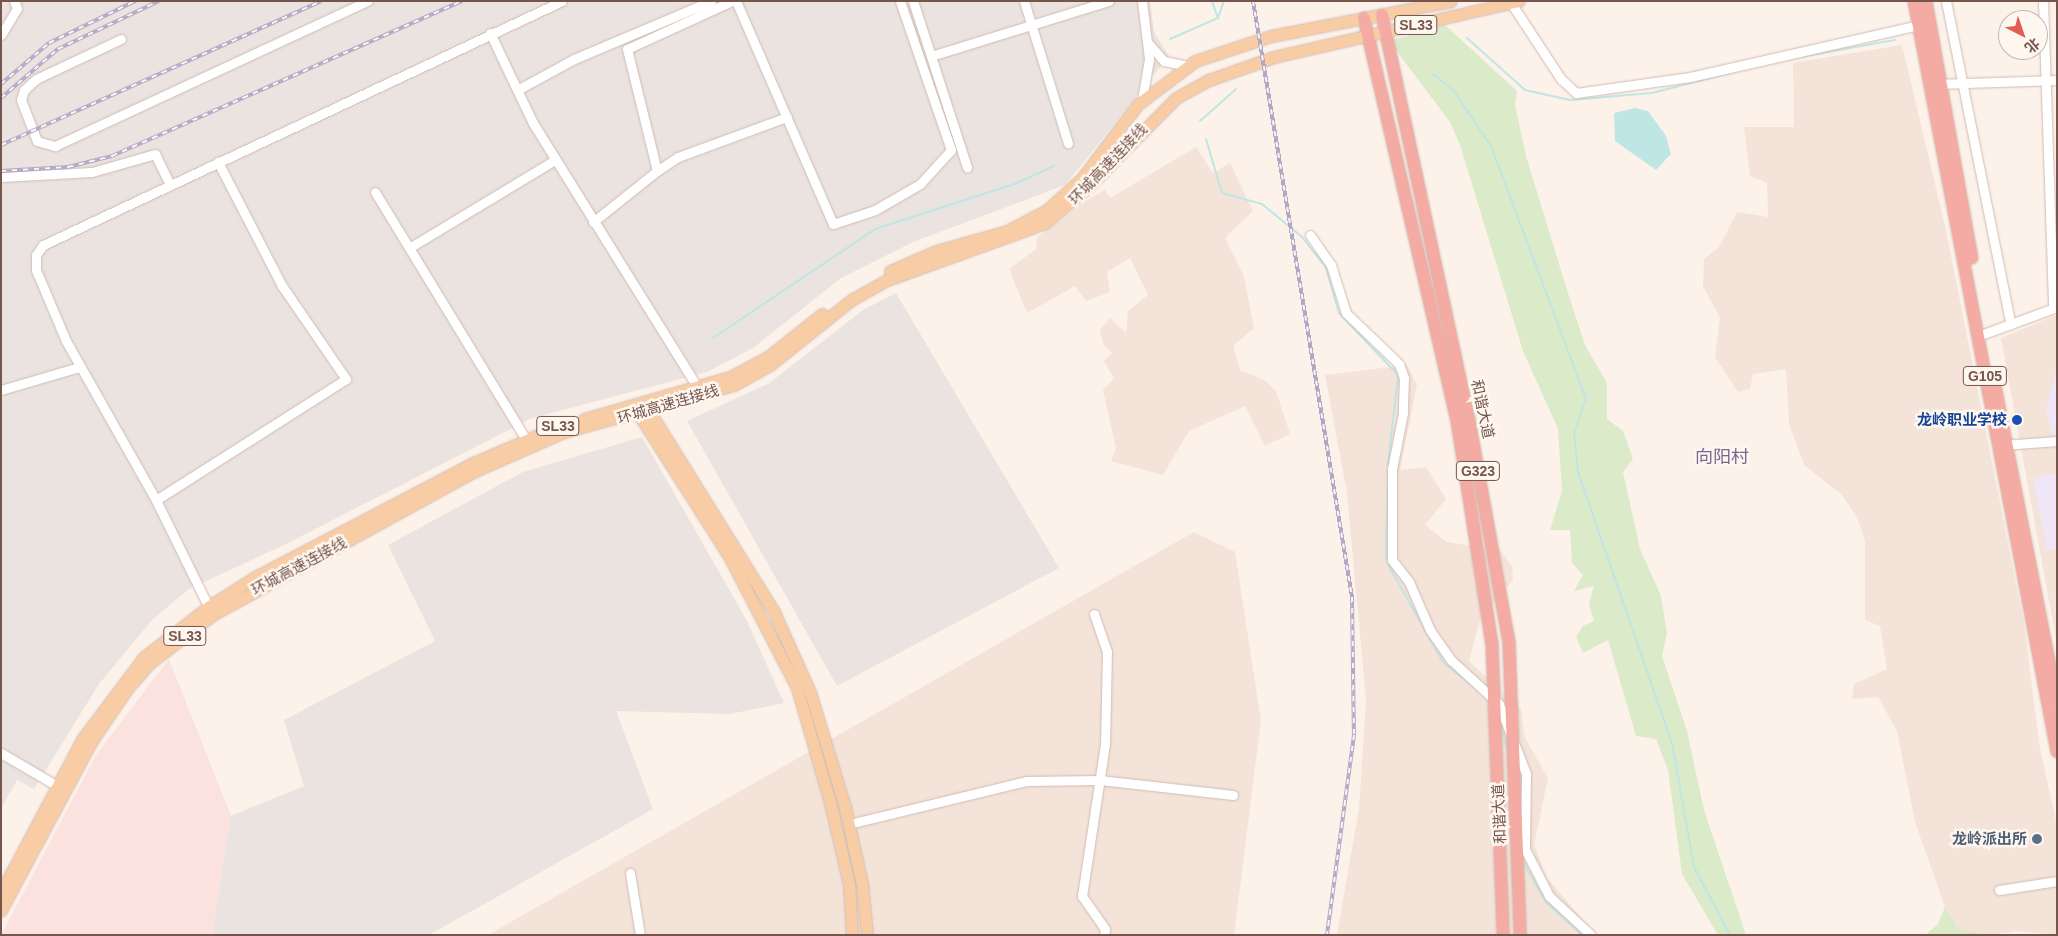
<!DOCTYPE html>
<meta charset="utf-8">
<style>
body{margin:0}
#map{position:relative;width:2058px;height:936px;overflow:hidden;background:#fcf2ea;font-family:Helvetica,"Noto Sans SC",sans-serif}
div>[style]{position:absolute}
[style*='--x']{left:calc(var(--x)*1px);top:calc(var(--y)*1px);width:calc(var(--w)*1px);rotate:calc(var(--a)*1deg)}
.residential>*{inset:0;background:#f4e3d8}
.commercial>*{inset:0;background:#fce2de}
.industrial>*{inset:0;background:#ebe3df}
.education>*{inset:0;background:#efe6f9}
.green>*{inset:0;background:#dbeac8}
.water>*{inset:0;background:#bee6e5}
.stream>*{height:2px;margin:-1px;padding:0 1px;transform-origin:1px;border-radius:1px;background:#bee6e5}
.roads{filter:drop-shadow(0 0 1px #d0bbb2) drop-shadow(0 0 1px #d0bbb2)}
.minor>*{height:9px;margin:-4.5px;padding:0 4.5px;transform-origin:4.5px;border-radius:4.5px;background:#fff}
.major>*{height:11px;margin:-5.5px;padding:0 5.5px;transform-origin:5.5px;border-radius:5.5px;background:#f8cca5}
.highway>*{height:12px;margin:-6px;padding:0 6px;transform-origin:6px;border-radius:6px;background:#f4aba3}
.rail>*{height:4px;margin-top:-2px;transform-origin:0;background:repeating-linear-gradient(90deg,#fef7f0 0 5.5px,#b3a7c7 0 11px);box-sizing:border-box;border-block:1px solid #b3a7c7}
.dots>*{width:14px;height:14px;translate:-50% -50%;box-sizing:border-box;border:2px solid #fef7f0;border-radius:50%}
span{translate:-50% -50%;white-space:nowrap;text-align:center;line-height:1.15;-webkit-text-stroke:5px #fef7f0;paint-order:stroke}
.shield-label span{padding:1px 4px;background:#fef7f0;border:1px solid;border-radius:4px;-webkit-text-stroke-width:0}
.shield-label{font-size:14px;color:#76554d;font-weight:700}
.street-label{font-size:15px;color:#76554d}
.transit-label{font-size:15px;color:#164399;font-weight:700}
.right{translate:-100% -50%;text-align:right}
.service-label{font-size:15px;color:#4e5e75;font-weight:700}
.quarter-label{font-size:18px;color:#7b6692}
.frame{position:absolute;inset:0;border:2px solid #76554d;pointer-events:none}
.north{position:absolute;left:1998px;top:10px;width:50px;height:50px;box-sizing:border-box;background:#fef7f0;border:1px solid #c8b6af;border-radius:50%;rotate:139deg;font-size:14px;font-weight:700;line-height:20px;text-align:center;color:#76554d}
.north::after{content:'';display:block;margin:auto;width:18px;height:22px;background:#e15c53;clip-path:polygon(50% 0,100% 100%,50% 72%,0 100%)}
</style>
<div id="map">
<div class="residential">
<div style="clip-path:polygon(1902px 45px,1945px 226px,2024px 623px,2040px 749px,2057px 825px,2057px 935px,2017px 931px,1991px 935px,1958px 929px,1945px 907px,1915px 822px,1897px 731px,1878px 697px,1852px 699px,1854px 684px,1887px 669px,1880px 626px,1865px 620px,1865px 540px,1857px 518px,1842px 495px,1804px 465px,1789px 424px,1786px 369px,1753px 374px,1750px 389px,1738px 392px,1715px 357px,1720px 318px,1703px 286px,1704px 259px,1719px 247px,1737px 212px,1768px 217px,1767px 183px,1750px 176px,1744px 127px,1794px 127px,1793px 63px)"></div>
<div style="clip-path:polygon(1196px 147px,1213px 173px,1230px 163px,1253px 211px,1225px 238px,1244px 276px,1254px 328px,1233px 346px,1240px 370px,1264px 380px,1276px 391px,1290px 434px,1265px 446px,1245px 406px,1189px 431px,1163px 475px,1111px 461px,1116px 448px,1103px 390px,1114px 378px,1104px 361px,1112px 353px,1103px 344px,1100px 330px,1110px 318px,1126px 333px,1128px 311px,1148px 295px,1130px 258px,1107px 272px,1110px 292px,1086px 301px,1075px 286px,1027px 313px,1009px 269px,1036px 249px,1037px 238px,1084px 202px,1105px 190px,1110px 198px)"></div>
<div style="clip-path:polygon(2057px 315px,2057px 645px,2001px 338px)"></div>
<div style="clip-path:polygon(1407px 365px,1417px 385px,1400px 470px,1426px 467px,1446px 499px,1425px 525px,1447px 542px,1500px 550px,1512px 566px,1513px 580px,1480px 620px,1469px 661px,1521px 710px,1525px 738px,1548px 778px,1534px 845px,1548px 879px,1596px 935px,1337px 935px,1359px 808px,1366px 700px,1347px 493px,1325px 375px)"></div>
<div style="clip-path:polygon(1194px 532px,1235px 552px,1261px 721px,1234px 935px,488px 935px)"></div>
</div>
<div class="commercial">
<div style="clip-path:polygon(169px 659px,231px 816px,212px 935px,1px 935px,96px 755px)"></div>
</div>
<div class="industrial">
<div style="clip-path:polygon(1px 1px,1150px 1px,1154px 32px,1169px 56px,1065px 185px,913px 242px,841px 278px,753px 348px,707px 372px,532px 418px,286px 544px,189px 589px,152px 620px,99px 684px,34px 789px,17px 780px,1px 809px)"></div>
<div style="clip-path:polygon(896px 293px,1059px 568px,837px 686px,687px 421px,768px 384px,863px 310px)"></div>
<div style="clip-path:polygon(642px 437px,747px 621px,784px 703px,730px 714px,616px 711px,653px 809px,429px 935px,212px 935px,231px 816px,304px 786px,284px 720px,435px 641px,388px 545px,523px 472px)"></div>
</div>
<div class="education">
<div style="clip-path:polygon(2057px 366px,2057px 449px,2046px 410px)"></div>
<div style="clip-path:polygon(2057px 473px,2057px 550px,2047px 549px,2033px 479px)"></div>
</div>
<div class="green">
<div style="clip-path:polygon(1445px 25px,1517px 91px,1515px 105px,1526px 156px,1567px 290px,1585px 345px,1607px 383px,1607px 419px,1623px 431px,1633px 459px,1623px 472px,1640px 549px,1661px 596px,1667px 633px,1662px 656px,1687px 731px,1704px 810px,1746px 935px,1718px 935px,1682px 874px,1668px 770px,1656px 739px,1636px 736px,1608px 640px,1583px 653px,1576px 637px,1583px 626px,1594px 621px,1589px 604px,1594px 586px,1574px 591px,1583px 575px,1572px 563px,1570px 530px,1550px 530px,1562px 491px,1558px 429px,1523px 351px,1460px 145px,1450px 122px,1389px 41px)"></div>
<div style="clip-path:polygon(1945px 907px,1958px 929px,1991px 935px,1925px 935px,1938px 924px)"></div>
</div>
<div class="water">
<div style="clip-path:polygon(1635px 108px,1648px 111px,1666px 136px,1671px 154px,1656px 170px,1615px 141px,1614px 113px)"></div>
</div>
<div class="stream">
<div style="--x:1212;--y:1;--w:18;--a:71"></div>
<div style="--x:1467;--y:38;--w:78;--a:41.9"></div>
<div style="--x:1525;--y:90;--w:46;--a:12.5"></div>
<div style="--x:1570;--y:100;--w:82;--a:-4.9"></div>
<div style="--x:1652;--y:93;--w:108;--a:-14.4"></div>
<div style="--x:1170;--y:39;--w:52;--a:-23.6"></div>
<div style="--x:1218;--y:18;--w:18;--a:-71"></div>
<div style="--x:1789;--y:59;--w:108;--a:-10.2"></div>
<div style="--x:1433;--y:74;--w:27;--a:39"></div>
<div style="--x:1454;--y:91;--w:66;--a:56.1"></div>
<div style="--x:1491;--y:146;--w:270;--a:69.4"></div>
<div style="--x:1586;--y:399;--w:36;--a:109"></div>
<div style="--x:1574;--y:433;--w:39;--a:84"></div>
<div style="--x:1578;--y:472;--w:287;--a:70.9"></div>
<div style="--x:1672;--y:743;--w:126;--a:79.9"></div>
<div style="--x:1694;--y:867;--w:77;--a:62.1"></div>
<div style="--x:1200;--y:121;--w:48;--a:-41.6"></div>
<div style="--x:1206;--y:139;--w:56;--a:73.5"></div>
<div style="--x:1222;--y:193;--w:41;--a:15.4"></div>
<div style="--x:1262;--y:204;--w:52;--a:39.5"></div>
<div style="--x:1302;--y:237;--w:39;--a:52"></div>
<div style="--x:1326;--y:268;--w:47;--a:73.9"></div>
<div style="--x:1339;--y:313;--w:86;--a:46.4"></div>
<div style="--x:1398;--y:375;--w:90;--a:96.4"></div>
<div style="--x:713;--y:338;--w:195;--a:-33.9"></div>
<div style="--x:875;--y:229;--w:149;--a:-17.9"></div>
<div style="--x:1017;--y:183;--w:41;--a:-24.7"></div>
<div style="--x:1388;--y:472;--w:84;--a:91.4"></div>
<div style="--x:1386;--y:556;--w:13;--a:72"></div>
<div style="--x:1390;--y:568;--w:108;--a:60.6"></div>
<div style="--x:1443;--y:662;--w:48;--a:39"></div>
<div style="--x:1501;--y:727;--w:25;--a:74"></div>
<div style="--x:1523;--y:862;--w:46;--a:60.1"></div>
<div style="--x:1546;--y:902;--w:49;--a:42.5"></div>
</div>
<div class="roads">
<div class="minor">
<div style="--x:736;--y:1;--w:243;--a:66.5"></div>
<div style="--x:833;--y:224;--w:44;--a:-18.4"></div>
<div style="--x:875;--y:210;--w:52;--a:-30"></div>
<div style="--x:920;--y:184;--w:46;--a:-47.6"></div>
<div style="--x:951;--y:150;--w:157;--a:-108.9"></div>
<div style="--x:913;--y:1;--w:175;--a:72"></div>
<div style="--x:1024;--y:1;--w:149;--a:72.8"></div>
<div style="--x:1142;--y:1;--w:58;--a:83.1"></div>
<div style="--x:1149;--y:59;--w:42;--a:99.7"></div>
<div style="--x:1946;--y:1;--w:330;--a:78.7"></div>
<div style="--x:2043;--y:1;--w:307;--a:88.1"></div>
<div style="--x:1511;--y:3;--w:91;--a:56.7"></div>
<div style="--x:1561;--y:79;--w:21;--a:43"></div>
<div style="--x:1576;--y:93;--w:115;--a:-8"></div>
<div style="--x:1690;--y:77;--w:235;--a:-12.8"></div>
<div style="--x:490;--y:33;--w:100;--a:64.5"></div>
<div style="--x:533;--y:123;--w:314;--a:58.1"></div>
<div style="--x:1;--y:35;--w:31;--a:-59"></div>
<div style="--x:17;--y:8;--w:8;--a:-113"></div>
<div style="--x:121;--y:39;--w:94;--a:154.8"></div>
<div style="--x:36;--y:79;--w:16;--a:137"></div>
<div style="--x:24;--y:90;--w:10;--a:107"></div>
<div style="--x:21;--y:100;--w:44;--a:68.7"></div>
<div style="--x:37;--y:141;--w:19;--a:16"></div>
<div style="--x:55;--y:146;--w:345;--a:-24.9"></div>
<div style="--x:1149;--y:44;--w:23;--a:49"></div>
<div style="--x:1164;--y:61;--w:24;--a:12"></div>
<div style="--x:931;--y:56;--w:186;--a:-17.2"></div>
<div style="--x:1936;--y:84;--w:121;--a:-1.9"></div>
<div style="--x:517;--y:90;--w:65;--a:-28.5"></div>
<div style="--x:574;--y:59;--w:149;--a:-22.9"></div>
<div style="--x:657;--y:171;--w:25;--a:-34"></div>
<div style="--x:678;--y:157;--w:116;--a:-20.2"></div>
<div style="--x:1;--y:177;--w:91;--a:-3.1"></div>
<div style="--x:92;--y:172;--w:66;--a:-15.9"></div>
<div style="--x:155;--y:154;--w:34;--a:64"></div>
<div style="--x:375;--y:192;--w:295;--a:58.6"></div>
<div style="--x:593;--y:222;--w:82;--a:-38.6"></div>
<div style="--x:657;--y:171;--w:126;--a:-103.8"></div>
<div style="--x:627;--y:49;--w:115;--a:-24.6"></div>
<div style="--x:1310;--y:235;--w:37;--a:55"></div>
<div style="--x:1331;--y:265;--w:50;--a:72.6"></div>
<div style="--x:1346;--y:313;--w:74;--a:43.9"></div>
<div style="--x:1399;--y:364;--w:15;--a:70"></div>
<div style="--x:1404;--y:378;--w:35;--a:92"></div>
<div style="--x:1403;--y:413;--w:57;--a:101.1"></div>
<div style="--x:1392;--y:469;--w:91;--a:90"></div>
<div style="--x:1392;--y:560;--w:28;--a:52"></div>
<div style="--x:1409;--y:582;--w:52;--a:66.4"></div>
<div style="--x:1430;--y:630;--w:37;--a:55"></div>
<div style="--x:1451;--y:660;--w:65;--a:42.5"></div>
<div style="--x:1499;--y:704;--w:31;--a:69"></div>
<div style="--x:409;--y:248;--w:170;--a:-31.1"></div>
<div style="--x:1978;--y:336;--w:84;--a:-20.2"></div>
<div style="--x:1;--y:390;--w:81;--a:-16.4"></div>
<div style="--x:2003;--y:445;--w:54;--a:-4.2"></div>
<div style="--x:156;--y:500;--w:225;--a:-32.5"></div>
<div style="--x:346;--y:379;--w:113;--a:-124.5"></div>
<div style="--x:282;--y:286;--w:140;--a:-117.3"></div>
<div style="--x:211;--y:612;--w:125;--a:-116.2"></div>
<div style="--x:156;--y:500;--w:183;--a:-119.5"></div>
<div style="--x:66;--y:341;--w:77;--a:-112.9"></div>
<div style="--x:36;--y:270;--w:15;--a:-90"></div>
<div style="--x:36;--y:255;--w:12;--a:-55"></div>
<div style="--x:43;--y:245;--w:573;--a:-25.18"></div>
<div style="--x:1094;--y:614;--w:39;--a:71"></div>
<div style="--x:1107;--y:651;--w:93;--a:91.2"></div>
<div style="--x:1105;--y:744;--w:154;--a:98.6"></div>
<div style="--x:1082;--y:896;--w:40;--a:55.1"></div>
<div style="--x:1105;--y:929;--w:6;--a:99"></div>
<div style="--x:1515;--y:745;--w:31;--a:69"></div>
<div style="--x:1526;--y:774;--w:75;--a:90.8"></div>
<div style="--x:1525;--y:849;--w:53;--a:62.9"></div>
<div style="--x:1549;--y:896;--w:57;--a:42.9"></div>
<div style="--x:1;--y:753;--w:69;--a:30.3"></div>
<div style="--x:849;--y:824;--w:183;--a:-13.6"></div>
<div style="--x:1027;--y:781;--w:73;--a:-0.8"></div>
<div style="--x:1100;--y:780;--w:134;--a:6.4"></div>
<div style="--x:630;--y:873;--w:63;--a:80.8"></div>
<div style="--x:1999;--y:890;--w:59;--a:-8.8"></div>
</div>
<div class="major">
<div style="--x:890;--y:271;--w:50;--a:-23.5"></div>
<div style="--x:936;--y:251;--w:74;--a:-15.7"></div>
<div style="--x:1007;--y:231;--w:45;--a:-27.7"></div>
<div style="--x:1047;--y:210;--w:47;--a:-42.4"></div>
<div style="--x:1082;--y:178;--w:93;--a:-52.9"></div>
<div style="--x:1138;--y:104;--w:71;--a:-37"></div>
<div style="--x:1195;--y:61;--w:80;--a:-18.2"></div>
<div style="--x:1271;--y:36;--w:183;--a:-11"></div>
<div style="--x:646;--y:406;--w:243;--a:58.1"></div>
<div style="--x:774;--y:612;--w:88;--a:65.8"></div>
<div style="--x:810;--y:692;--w:120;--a:73.1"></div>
<div style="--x:845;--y:807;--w:79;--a:77.6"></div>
<div style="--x:862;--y:884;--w:51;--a:84.4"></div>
<div style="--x:634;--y:407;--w:177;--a:57.5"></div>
<div style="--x:729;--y:556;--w:148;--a:62.7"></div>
<div style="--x:797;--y:688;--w:119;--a:73.9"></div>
<div style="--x:830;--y:802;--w:84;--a:77"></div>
<div style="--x:849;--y:884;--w:51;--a:86.6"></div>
<div style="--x:584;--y:419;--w:152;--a:-16"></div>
<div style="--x:730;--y:377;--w:43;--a:-27.8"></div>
<div style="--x:768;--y:357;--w:69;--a:-38.5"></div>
<div style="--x:1;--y:892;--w:174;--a:-62"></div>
<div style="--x:83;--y:738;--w:101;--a:-53"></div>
<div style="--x:144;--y:657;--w:81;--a:-38"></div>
<div style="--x:208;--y:607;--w:56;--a:-32.6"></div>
<div style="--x:255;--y:577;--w:244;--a:-27.6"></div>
<div style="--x:471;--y:464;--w:101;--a:-23.3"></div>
<div style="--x:1;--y:910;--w:191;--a:-61.8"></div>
<div style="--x:91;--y:742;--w:64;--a:-55.8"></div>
<div style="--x:127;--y:689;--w:35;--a:-49"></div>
<div style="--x:150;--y:663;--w:78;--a:-37.7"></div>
<div style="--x:212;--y:615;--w:300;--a:-28.7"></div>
<div style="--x:475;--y:471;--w:97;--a:-23.7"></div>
<div style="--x:564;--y:432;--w:176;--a:-15.5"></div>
<div style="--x:734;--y:385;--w:41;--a:-29.1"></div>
<div style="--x:770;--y:365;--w:104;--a:-38.7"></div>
<div style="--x:851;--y:300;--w:41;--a:-29.1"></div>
<div style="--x:887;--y:280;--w:168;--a:-19.8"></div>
<div style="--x:1045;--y:223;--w:57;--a:-40.1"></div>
<div style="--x:1089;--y:186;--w:124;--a:-45.3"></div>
<div style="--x:1176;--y:98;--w:38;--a:-29"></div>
<div style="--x:1209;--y:80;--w:69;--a:-19.5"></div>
<div style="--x:1274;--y:57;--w:251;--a:-12.9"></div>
</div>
<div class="highway">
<div style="--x:1914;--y:1;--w:764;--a:79.21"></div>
<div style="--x:1926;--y:1;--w:261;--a:79.9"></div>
<div style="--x:1382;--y:15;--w:414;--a:77.9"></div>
<div style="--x:1469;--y:420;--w:227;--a:79.8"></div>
<div style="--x:1509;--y:643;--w:292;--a:87.8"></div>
<div style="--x:1364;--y:18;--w:414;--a:77"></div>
<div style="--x:1457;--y:421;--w:226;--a:81.1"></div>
<div style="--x:1492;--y:644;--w:291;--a:87.8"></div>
<div style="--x:1993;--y:376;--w:333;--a:78.9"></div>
</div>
</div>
<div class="rail">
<div style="--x:1253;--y:1;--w:604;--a:80.57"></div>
<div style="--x:1352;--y:597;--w:138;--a:89.2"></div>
<div style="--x:1354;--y:735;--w:202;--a:97.7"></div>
<div style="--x:1;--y:84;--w:63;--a:-40.5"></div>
<div style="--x:49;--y:43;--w:96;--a:-26"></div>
<div style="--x:1;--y:98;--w:75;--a:-40.7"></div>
<div style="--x:58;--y:49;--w:112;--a:-25.4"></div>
<div style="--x:1;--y:145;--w:351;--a:-24.2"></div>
<div style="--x:1;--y:171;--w:67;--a:-3.4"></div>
<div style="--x:68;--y:167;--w:45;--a:-14"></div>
<div style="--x:112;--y:156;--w:383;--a:-23.9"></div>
</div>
<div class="dots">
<div style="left:2017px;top:420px;background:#1a4fb4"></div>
<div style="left:2037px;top:839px;background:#5c6f8a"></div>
</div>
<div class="shield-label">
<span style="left:1416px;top:25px">SL33</span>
<span style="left:1985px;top:376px">G105</span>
<span style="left:558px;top:426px">SL33</span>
<span style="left:1478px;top:471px">G323</span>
<span style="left:185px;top:636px">SL33</span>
</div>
<div class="street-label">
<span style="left:1108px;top:164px;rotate:-46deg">环城高速连接线</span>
<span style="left:668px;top:404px;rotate:-16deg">环城高速连接线</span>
<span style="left:1483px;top:409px;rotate:78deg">和谐大道</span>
<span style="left:299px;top:566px;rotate:-28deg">环城高速连接线</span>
<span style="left:1499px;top:814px;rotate:-92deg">和谐大道</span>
</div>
<div class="transit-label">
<span class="right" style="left:2007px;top:420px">龙岭职业学校</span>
</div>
<div class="service-label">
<span class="right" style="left:2027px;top:839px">龙岭派出所</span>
</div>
<div class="quarter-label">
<span style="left:1722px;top:457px">向阳村</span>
</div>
<div class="frame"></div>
<div class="north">北</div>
</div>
